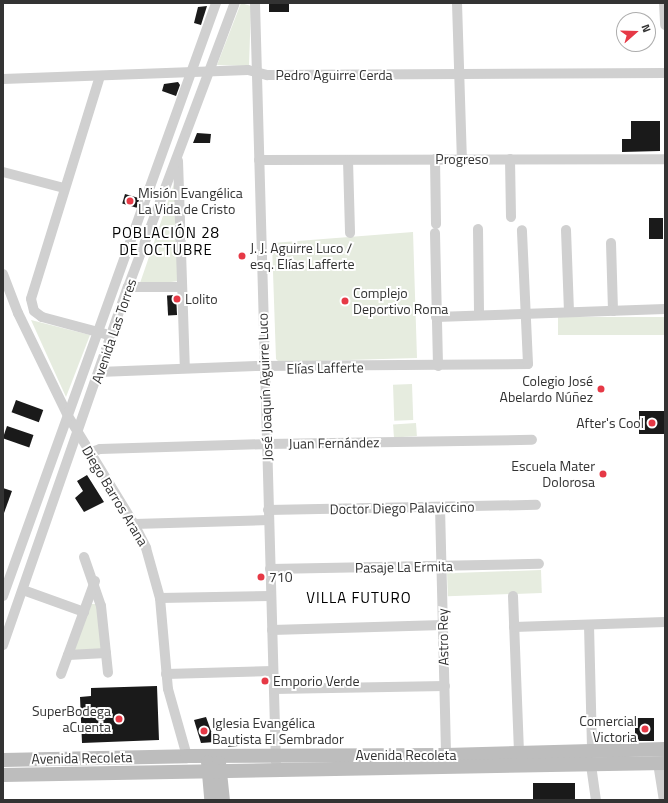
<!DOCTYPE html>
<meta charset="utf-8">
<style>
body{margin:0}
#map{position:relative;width:668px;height:803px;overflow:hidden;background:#fff;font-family:"Titillium Web",sans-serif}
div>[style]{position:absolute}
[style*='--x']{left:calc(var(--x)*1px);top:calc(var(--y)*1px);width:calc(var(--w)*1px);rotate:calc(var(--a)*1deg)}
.green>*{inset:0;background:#e6ecdf;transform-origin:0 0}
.building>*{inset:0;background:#1a1a1a;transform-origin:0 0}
.street>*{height:10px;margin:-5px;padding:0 5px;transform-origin:5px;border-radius:5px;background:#d0d0d0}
.secondary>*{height:14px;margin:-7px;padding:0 7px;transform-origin:7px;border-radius:7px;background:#bdbdbd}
.dots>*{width:11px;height:11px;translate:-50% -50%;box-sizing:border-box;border:2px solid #fff;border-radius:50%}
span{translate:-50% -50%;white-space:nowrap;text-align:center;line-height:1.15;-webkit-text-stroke:4px #fff;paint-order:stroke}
.street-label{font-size:14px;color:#333}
.poi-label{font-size:14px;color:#333}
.left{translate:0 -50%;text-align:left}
.right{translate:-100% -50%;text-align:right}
.neighbourhood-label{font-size:15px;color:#000;letter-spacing:1px}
.frame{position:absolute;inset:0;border:4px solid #333;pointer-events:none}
.north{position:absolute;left:616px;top:12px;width:40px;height:40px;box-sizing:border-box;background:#fff;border:1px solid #adadad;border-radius:50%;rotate:70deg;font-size:11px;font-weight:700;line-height:16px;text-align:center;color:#333}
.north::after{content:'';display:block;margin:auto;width:14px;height:18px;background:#e63946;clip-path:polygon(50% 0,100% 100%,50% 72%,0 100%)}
</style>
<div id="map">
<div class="green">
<div style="clip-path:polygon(241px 3px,251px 6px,249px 66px,217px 65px)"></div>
<div style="clip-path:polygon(176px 178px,179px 281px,139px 286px)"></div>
<div style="clip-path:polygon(413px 232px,417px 358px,279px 362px,276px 359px,272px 243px)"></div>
<div style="left:665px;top:317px;width:18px;height:107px;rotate:90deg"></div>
<div style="clip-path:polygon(31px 320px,90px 335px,66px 397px)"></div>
<div style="left:412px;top:384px;width:36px;height:19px;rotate:88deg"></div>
<div style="left:416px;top:423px;width:13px;height:23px;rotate:86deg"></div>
<div style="left:541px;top:570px;width:23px;height:94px;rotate:88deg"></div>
<div style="clip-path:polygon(91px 604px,98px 604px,102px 649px,74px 651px)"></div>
</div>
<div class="building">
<div style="left:269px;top:3px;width:20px;height:9px"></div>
<div style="clip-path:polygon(207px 6px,201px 25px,194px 23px,198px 7px)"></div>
<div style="clip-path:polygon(178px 82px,180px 85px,176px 96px,162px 91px,164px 84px)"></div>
<div style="clip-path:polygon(631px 121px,660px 121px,660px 151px,622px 152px,622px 139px,631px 139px)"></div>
<div style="clip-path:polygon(197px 133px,211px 134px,210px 143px,193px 143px)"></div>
<div style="left:125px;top:194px;width:15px;height:10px;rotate:16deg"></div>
<div style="left:649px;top:218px;width:14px;height:21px"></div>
<div style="left:176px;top:295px;width:20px;height:9px;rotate:87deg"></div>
<div style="left:16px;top:400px;width:29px;height:13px;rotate:20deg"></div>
<div style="left:665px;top:411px;width:23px;height:26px;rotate:90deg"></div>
<div style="left:7px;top:426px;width:28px;height:13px;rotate:19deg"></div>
<div style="clip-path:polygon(87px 475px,104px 502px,84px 512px,75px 498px,83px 491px,77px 481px)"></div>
<div style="clip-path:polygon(3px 488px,12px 491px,4px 513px,3px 513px)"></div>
<div style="clip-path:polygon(157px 686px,159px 740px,82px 743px,80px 697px,91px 696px,91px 688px)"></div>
<div style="clip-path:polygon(206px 717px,215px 742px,201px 743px,194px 720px)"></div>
<div style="left:635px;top:718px;width:19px;height:23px"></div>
<div style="left:237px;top:735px;width:11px;height:10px;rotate:85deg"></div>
<div style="left:533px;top:783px;width:42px;height:17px"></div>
</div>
<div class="street">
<div style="--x:255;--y:3;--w:759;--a:88.42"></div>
<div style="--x:457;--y:3;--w:156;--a:88.2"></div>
<div style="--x:664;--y:3;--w:22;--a:87"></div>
<div style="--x:100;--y:76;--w:233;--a:107.2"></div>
<div style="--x:31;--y:299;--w:12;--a:76"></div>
<div style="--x:34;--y:311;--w:10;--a:37"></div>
<div style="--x:42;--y:317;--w:65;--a:15.1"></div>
<div style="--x:3;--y:79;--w:245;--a:-2.1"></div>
<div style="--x:248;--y:70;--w:20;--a:15"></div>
<div style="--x:267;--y:75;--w:398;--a:-0.3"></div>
<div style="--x:435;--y:159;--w:65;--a:89.1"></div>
<div style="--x:510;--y:159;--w:58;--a:89"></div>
<div style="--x:259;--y:160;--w:406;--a:-0.1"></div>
<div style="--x:348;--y:160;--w:73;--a:88.4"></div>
<div style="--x:178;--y:161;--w:207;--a:88.1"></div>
<div style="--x:3;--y:172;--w:63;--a:14.7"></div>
<div style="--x:478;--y:229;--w:86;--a:89.3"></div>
<div style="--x:566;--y:230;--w:82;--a:87.9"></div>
<div style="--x:435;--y:233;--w:133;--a:88.7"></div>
<div style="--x:611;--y:243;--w:68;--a:88.3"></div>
<div style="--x:3;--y:274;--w:42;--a:69"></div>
<div style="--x:18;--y:313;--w:114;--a:64.1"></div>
<div style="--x:68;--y:416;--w:127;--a:58.6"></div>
<div style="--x:134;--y:524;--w:27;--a:63"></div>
<div style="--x:146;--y:548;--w:52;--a:74.4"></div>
<div style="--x:160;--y:598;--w:91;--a:85"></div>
<div style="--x:168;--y:689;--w:70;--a:74.2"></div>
<div style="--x:128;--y:287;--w:54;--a:0"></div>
<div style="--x:436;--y:317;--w:229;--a:-2"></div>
<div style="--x:99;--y:372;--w:159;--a:-2.2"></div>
<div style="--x:258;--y:366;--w:270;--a:-0.4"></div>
<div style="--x:528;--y:364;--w:134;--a:-92.6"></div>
<div style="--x:89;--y:453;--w:12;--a:-20"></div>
<div style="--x:100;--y:449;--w:167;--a:-1.7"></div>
<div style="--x:267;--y:444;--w:265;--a:-0.9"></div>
<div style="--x:440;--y:507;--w:254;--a:88.6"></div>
<div style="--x:268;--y:510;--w:268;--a:-1.1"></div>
<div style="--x:134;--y:524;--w:135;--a:-1.7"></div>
<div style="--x:84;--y:557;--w:52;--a:70.9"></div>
<div style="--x:101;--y:606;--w:67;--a:84"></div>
<div style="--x:270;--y:569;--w:269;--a:-1.1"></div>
<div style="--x:23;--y:590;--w:65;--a:19.8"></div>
<div style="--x:3;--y:596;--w:630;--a:-70.24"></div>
<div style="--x:513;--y:596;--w:157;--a:87.8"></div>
<div style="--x:160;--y:598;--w:111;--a:-1"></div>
<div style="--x:589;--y:625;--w:126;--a:88.6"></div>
<div style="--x:514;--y:627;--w:151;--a:-1.9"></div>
<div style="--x:272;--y:630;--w:171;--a:-1.7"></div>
<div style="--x:3;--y:645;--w:379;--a:-70.8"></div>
<div style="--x:128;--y:287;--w:303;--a:-69.4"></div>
<div style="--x:68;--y:655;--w:38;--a:-3"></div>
<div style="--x:61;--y:674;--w:99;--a:-69.9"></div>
<div style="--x:166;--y:674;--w:107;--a:-1.6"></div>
<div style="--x:274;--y:689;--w:171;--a:-1"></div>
<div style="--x:658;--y:763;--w:37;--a:81"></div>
<div style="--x:591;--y:765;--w:35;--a:82"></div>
</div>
<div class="secondary">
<div style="--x:3;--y:760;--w:184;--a:-1.2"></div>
<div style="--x:187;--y:756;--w:259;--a:-0.2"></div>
<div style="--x:446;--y:755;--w:219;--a:-1.6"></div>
<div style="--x:208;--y:762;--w:38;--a:85"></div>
<div style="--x:219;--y:763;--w:37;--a:84"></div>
<div style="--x:3;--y:775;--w:662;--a:-1.04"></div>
</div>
<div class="dots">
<div style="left:130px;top:201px;background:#e63946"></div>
<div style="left:242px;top:256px;background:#e63946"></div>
<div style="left:177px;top:299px;background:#e63946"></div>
<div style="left:345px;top:301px;background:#e63946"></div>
<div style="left:601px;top:389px;background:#e63946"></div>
<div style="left:652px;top:423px;background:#e63946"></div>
<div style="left:603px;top:474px;background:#e63946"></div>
<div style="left:261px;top:577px;background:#e63946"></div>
<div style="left:265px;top:681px;background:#e63946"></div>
<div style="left:119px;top:719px;background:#e63946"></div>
<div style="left:645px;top:729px;background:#e63946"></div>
<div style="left:204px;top:731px;background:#e63946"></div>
</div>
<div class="street-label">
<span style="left:334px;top:75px">Pedro Aguirre Cerda</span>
<span style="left:462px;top:159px">Progreso</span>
<span style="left:114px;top:331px;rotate:-71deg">Avenida Las Torres</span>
<span style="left:325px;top:368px;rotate:-1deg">Elías Lafferte</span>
<span style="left:265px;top:387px;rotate:-92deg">José Joaquín Aguirre Luco</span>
<span style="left:334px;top:443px;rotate:-1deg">Juan Fernández</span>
<span style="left:115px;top:496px;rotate:59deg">Diego Barros Arana</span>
<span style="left:402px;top:508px;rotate:-1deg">Doctor Diego Palaviccino</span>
<span style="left:404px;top:567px;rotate:-1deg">Pasaje La Ermita</span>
<span style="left:443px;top:637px;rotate:-91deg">Astro Rey</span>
<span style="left:406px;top:755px">Avenida Recoleta</span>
<span style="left:82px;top:758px;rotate:-1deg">Avenida Recoleta</span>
</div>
<div class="poi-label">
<span class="left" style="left:138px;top:201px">Misión Evangélica<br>La Vida de Cristo</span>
<span class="left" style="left:250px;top:256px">J. J. Aguirre Luco /<br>esq. Elías Lafferte</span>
<span class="left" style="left:353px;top:301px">Complejo<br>Deportivo Roma</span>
<span class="left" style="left:185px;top:299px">Lolito</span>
<span class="right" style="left:593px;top:389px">Colegio José<br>Abelardo Núñez</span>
<span class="right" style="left:644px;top:423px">After's Cool</span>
<span class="right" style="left:595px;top:474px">Escuela Mater<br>Dolorosa</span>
<span class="left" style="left:269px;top:577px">710</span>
<span class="left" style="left:273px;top:681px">Emporio Verde</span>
<span class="right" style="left:111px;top:719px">SuperBodega<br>aCuenta</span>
<span class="right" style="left:637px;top:729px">Comercial<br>Victoria</span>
<span class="left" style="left:212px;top:731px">Iglesia Evangélica<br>Bautista El Sembrador</span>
</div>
<div class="neighbourhood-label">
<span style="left:166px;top:241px">POBLACIÓN 28<br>DE OCTUBRE</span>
<span style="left:359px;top:598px">VILLA FUTURO</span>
</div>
<div class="frame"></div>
<div class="north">N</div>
</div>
